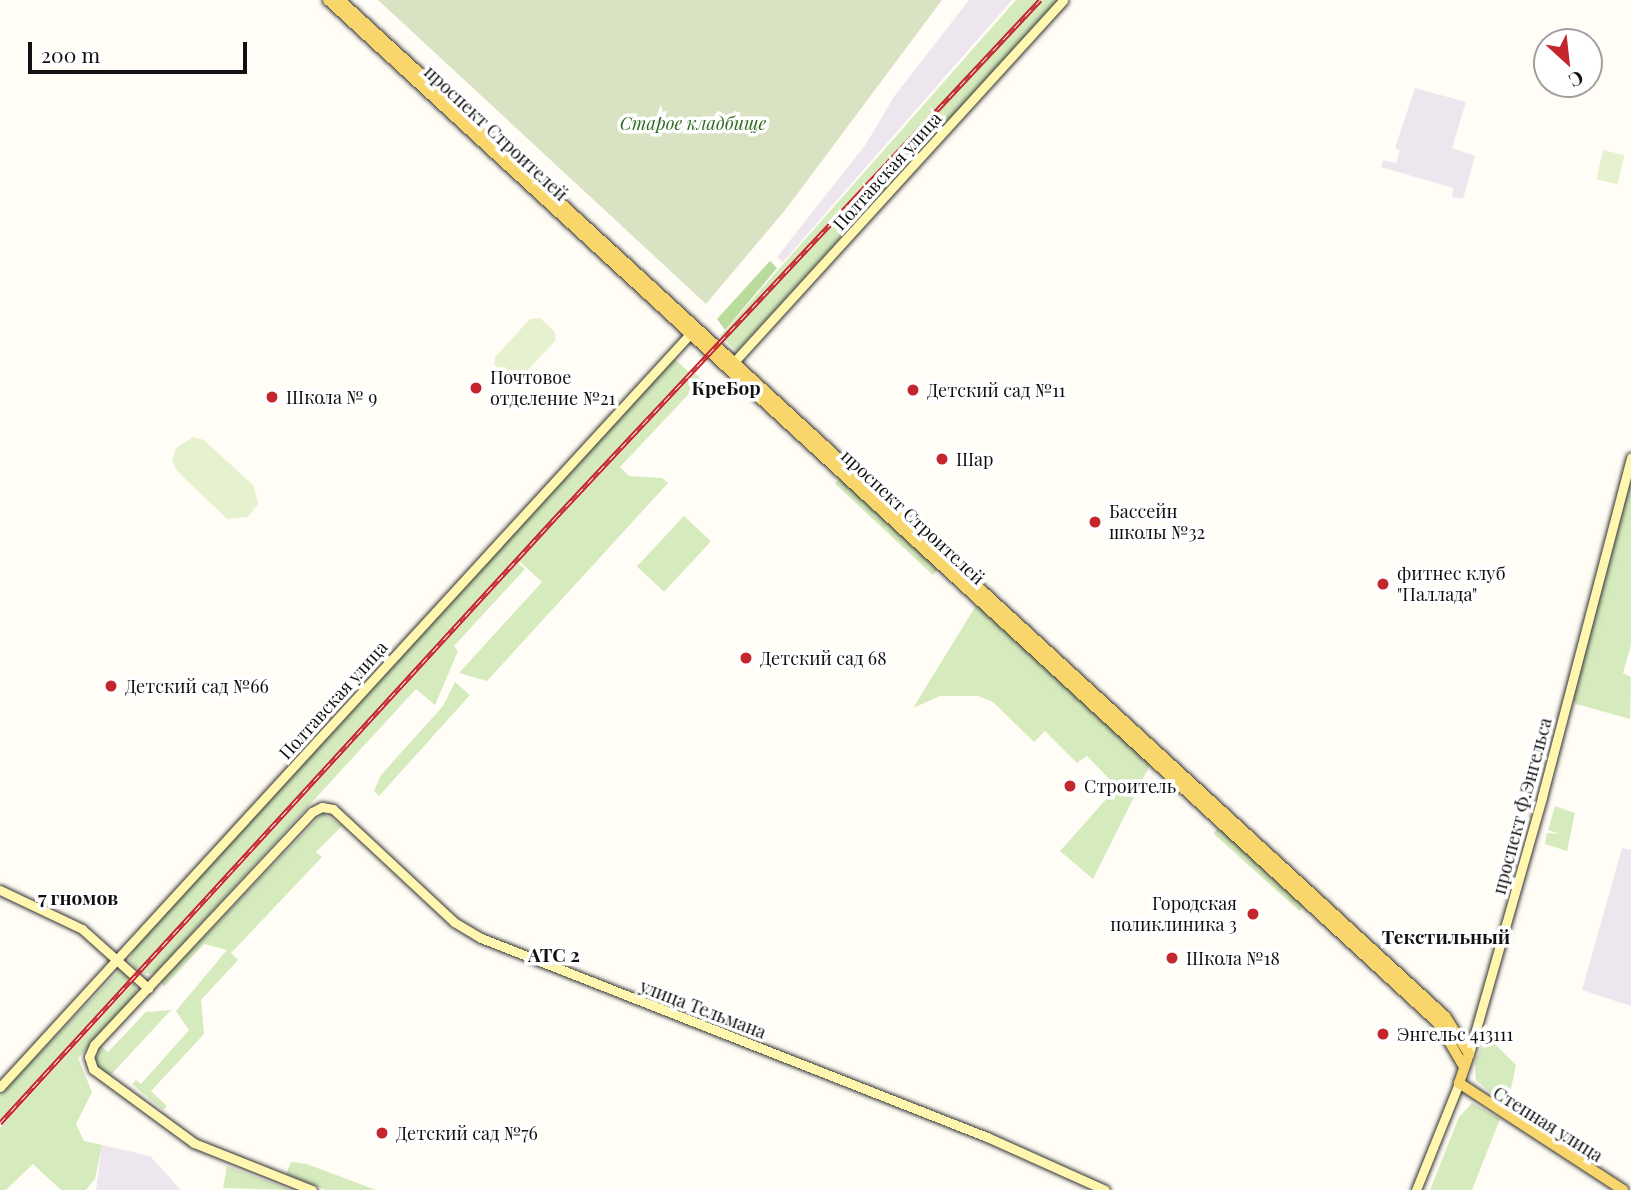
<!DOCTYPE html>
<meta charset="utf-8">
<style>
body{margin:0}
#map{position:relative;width:1631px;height:1190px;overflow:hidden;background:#fffdf5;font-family:"Playfair Display",serif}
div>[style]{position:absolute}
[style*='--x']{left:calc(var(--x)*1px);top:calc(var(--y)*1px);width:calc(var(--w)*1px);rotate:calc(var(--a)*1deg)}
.industrial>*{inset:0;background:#eee6ef}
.green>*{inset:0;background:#d5ebbd;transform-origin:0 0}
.forest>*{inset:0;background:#b9dc9c}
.cemetery>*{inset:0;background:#d9e3c4}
.pitch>*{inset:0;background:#e6f2cf;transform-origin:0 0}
.roads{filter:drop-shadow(0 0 2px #333) drop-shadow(0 0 2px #333)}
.secondary>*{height:9px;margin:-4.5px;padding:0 4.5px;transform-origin:4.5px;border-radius:4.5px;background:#fff6b0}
.primary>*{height:10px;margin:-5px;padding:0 5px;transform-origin:5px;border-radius:5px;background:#f9d66b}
.rail>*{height:5px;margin-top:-2.5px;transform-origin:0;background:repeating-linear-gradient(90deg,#fff 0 8px,#c4262e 0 16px);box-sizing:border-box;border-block:2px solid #c4262e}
.dots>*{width:19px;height:19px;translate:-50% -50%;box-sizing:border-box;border:4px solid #fff;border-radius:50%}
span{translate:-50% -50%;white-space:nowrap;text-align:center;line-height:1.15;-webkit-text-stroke:7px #fff;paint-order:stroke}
.park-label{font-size:18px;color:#2f6b1f;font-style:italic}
.street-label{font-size:18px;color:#111}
.poi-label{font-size:18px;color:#111}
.left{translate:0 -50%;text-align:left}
.right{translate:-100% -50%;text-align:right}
.neighbourhood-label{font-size:19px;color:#111;font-weight:700}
.north{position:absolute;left:1533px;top:28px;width:70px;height:70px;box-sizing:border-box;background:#fff;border:2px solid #a0a0a0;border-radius:50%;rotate:153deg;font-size:19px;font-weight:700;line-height:28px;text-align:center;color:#111}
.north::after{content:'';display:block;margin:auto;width:24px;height:32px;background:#c4262e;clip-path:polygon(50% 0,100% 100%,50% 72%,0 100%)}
.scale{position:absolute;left:28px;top:42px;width:219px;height:32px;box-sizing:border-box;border:4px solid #111;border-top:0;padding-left:9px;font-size:21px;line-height:24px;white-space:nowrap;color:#111;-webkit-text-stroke:5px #fff;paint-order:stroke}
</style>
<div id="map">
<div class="industrial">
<div style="clip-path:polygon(969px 0,1012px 0,783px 262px,777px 257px,866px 144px,893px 98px)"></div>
<div style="clip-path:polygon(1415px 88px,1466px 102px,1452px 148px,1475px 156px,1463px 199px,1452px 197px,1453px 188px,1381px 167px,1383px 160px,1396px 163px,1400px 151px,1395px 148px)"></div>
<div style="clip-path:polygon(1622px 848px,1631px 850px,1631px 1006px,1582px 990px)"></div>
<div style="clip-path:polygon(102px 1145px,150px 1156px,181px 1190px,96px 1190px)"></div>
</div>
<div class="green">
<div style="clip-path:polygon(1016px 0,1059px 0,737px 351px,720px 336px)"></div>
<div style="clip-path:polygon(671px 356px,689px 372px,138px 970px,129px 960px,137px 944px)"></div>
<div style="clip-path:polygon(695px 373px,702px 380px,620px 467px,629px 476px,662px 478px,668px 483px,487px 681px,459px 673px,542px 582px,519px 561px)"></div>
<div style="left:841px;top:477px;width:134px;height:9px;rotate:43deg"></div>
<div style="clip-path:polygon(1631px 480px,1631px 645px,1623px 673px,1631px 677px,1630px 719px,1576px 704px,1573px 699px)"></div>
<div style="left:684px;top:516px;width:37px;height:69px;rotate:43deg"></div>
<div style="clip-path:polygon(518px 563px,525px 569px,454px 646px,458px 651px,435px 705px,416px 689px,154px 974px,142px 973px)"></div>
<div style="clip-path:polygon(977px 604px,1151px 763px,1093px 879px,1060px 851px,1117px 787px,1087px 756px,1077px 763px,1045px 731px,1034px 742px,993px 702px,978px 696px,940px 696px,913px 708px)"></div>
<div style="clip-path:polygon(455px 682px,470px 695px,379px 796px,374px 791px,381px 775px,443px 706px)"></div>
<div style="clip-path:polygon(1555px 806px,1575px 813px,1567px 851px,1545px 844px,1547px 833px,1560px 834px,1548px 830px)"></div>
<div style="clip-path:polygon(323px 813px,342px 826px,316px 852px,322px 857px,231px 953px,238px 960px,201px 1000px,204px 1034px,151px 1091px,167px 1106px,163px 1110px,132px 1084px,136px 1080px,141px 1084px,189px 1030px,176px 1011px,227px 950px,204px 944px,164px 987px,161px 982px)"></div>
<div style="left:1220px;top:826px;width:116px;height:10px;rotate:42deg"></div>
<div style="clip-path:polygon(120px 970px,130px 979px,0 1120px,0 1094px)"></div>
<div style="clip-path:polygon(134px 982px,137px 994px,78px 1058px,92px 1092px,76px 1124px,84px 1141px,102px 1145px,95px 1179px,86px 1190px,61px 1190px,33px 1164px,6px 1190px,0 1190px,0 1128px)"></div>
<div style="clip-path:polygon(171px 1010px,109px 1077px,99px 1069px,95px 1061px,101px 1046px,108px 1052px,146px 1012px)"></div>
<div style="clip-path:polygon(1486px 1035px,1516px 1065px,1507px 1107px,1476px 1080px,1475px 1063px)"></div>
<div style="clip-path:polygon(1472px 1103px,1500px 1119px,1472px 1190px,1430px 1190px,1459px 1117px)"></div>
<div style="clip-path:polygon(291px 1162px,307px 1164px,376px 1190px,326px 1190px,286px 1174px)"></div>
<div style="clip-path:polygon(227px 1166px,291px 1190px,223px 1188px)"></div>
</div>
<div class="forest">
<div style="clip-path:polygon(919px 137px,926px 138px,843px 232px,842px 219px)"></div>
<div style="clip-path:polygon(770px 261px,777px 268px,725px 330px,717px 319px)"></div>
</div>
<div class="cemetery">
<div style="clip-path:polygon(378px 0,942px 0,786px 209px,706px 304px)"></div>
</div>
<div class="pitch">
<div style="left:1603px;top:150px;width:22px;height:30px;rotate:13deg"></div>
<div style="clip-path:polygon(540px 318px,554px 331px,556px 340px,519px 379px,511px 380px,494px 364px,495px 357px,530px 319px)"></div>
<div style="clip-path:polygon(193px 437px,204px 440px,254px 486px,258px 504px,248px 517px,227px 519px,177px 471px,172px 461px,176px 448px)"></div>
</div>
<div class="roads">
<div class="secondary">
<div style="--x:734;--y:362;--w:489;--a:-47.7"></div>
<div style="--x:0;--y:890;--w:91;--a:25.4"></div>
<div style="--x:82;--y:929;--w:89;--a:41.8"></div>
<div style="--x:1469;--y:1054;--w:267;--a:-74.1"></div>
<div style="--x:1542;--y:797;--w:351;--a:-75.3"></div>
<div style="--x:0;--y:1087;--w:1021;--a:-47.5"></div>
<div style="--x:312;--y:1190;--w:127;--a:-158.3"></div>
<div style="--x:194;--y:1143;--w:125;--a:-143.8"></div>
<div style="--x:93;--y:1069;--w:13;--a:-108"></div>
<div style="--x:89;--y:1057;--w:13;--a:-67"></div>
<div style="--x:94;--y:1045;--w:319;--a:-46.9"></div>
<div style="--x:312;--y:812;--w:11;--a:-27"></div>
<div style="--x:322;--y:807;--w:11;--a:10"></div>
<div style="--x:333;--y:809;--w:166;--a:43"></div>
<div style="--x:454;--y:922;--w:31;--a:31"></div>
<div style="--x:481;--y:938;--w:544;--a:21.47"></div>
<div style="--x:987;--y:1137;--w:129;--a:24.2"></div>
<div style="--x:1416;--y:1190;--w:115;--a:-68.1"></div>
</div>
<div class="primary">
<div style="--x:328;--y:0;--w:1511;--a:42.67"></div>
<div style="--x:1439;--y:1024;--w:50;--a:59.8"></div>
<div style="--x:340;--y:0;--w:1501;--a:42.6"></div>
<div style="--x:1445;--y:1016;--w:45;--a:57.7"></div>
<div style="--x:1469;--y:1054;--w:31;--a:109"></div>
<div style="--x:1459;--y:1083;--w:196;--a:33.1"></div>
</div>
</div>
<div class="rail">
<div style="--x:0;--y:1123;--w:821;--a:-47.47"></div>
<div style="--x:555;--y:518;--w:710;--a:-46.88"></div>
</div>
<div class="dots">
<div style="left:476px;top:388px;background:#c4262e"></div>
<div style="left:913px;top:390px;background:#c4262e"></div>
<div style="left:272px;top:397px;background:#c4262e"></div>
<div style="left:942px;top:459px;background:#c4262e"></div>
<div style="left:1095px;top:522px;background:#c4262e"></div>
<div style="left:1383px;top:584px;background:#c4262e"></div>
<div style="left:746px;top:658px;background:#c4262e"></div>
<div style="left:111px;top:686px;background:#c4262e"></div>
<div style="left:1070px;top:786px;background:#c4262e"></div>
<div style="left:1253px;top:914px;background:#c4262e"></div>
<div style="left:1172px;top:958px;background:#c4262e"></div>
<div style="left:1383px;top:1034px;background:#c4262e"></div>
<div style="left:382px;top:1133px;background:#c4262e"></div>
</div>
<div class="park-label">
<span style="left:693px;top:123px">Старое кладбище</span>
</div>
<div class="street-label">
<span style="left:496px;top:133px;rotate:43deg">проспект Строителей</span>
<span style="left:887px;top:171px;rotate:-48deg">Полтавская улица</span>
<span style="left:913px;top:517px;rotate:43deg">проспект Строителей</span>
<span style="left:333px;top:700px;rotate:-48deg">Полтавская улица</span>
<span style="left:1522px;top:806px;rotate:-75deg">проспект Ф.Энгельса</span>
<span style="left:703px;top:1009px;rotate:21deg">улица Тельмана</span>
<span style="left:1548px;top:1124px;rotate:32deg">Степная улица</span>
</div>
<div class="poi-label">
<span class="left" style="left:490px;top:388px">Почтовое<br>отделение №21</span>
<span class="left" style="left:927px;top:390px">Детский сад №11</span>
<span class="left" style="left:286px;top:397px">Школа № 9</span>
<span class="left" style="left:956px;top:459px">Шар</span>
<span class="left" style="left:1109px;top:522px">Бассейн<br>школы №32</span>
<span class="left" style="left:1397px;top:584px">фитнес клуб<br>"Паллада"</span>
<span class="left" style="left:760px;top:658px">Детский сад 68</span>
<span class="left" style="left:125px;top:686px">Детский сад №66</span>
<span class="left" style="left:1084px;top:786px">Строитель</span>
<span class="right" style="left:1237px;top:914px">Городская<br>поликлиника 3</span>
<span class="left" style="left:1186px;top:958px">Школа №18</span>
<span class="left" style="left:1397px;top:1034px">Энгельс 413111</span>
<span class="left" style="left:396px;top:1133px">Детский сад №76</span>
</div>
<div class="neighbourhood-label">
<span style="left:726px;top:388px">КреБор</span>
<span style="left:78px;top:898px">7 гномов</span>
<span style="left:1446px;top:937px">Текстильный</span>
<span style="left:554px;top:955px">АТС 2</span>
</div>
<div class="north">С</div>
<div class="scale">200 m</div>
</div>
